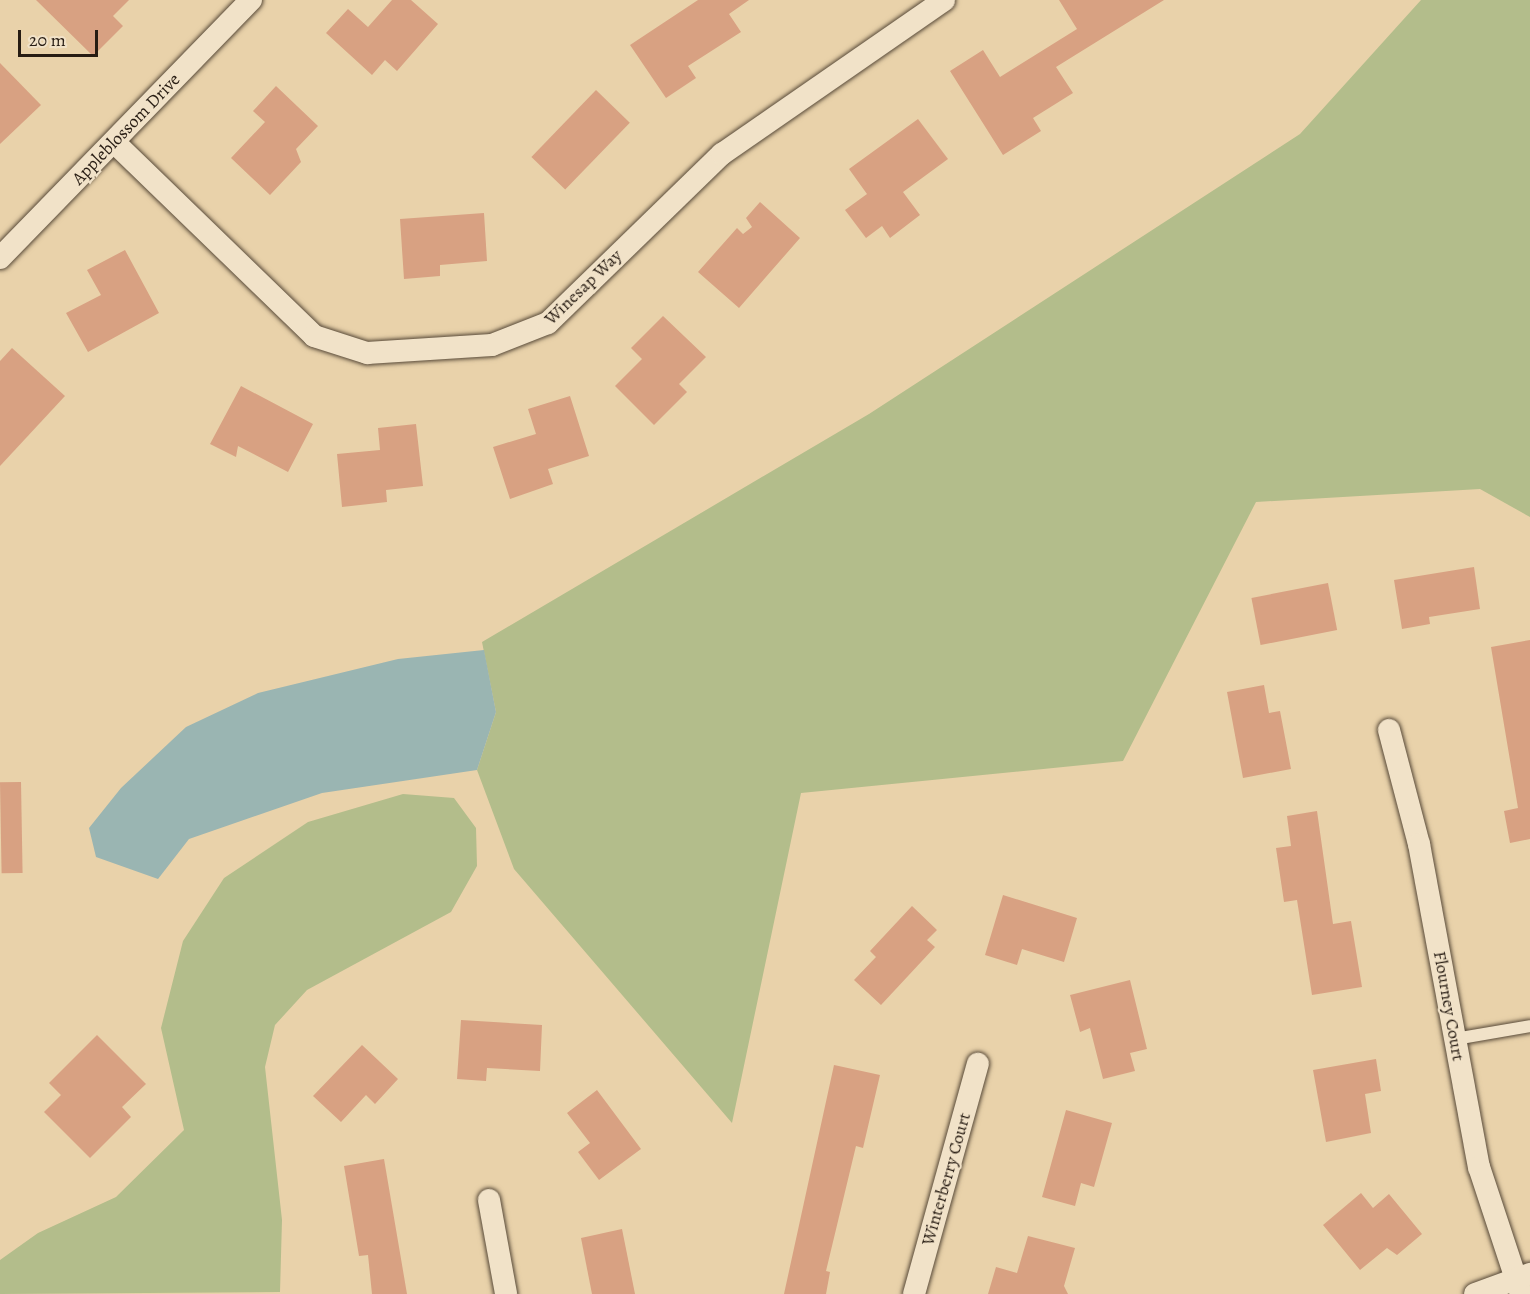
<!DOCTYPE html>
<style>
body{margin:0}
#map{position:relative;width:1530px;height:1294px;overflow:hidden;background:#e9d2aa;font-family:Alegreya,serif}
div>[style]{position:absolute}
[style*='--x']{left:calc(var(--x)*1px);top:calc(var(--y)*1px);width:calc(var(--w)*1px);rotate:calc(var(--a)*1deg)}
.green>*{inset:0;background:#b3bd8b}
.water>*{inset:0;background:#9ab5b2}
.building>*{inset:0;background:#d8a182;transform-origin:0 0}
.roads{filter:drop-shadow(0 0 2px #584a39) drop-shadow(0 0 2px #584a39)}
.service>*{height:12px;margin:-6px;padding:0 6px;transform-origin:6px;border-radius:6px;background:#f1e2c8}
.minor>*{height:22px;margin:-11px;padding:0 11px;transform-origin:11px;border-radius:11px;background:#f1e2c8}
span{translate:-50% -50%;white-space:nowrap;text-align:center;line-height:1.15;-webkit-text-stroke:4.5px #f1e2c8;paint-order:stroke}
.street-label{font-size:18px;color:#271c13}
.scale{position:absolute;left:18px;top:30px;width:80px;height:27px;box-sizing:border-box;border:3px solid #271c13;border-top:0;padding-left:8px;font-size:18px;line-height:21px;white-space:nowrap;color:#271c13;-webkit-text-stroke:4px #f1e2c8;paint-order:stroke}
</style>
<div id="map">
<div class="green">
<div style="clip-path:polygon(1421px 0,1530px 0,1530px 517px,1480px 489px,1256px 502px,1123px 761px,801px 793px,732px 1123px,514px 869px,477px 770px,496px 712px,482px 642px,869px 414px,1300px 134px)"></div>
<div style="clip-path:polygon(403px 794px,454px 798px,476px 828px,477px 866px,451px 912px,307px 990px,275px 1025px,265px 1067px,282px 1220px,280px 1292px,0 1294px,0 1260px,38px 1233px,116px 1197px,184px 1130px,161px 1028px,183px 941px,224px 878px,308px 822px)"></div>
</div>
<div class="water">
<div style="clip-path:polygon(484px 650px,496px 712px,477px 770px,322px 793px,189px 839px,158px 879px,96px 857px,89px 828px,121px 788px,186px 727px,258px 693px,398px 659px)"></div>
</div>
<div class="building">
<div style="clip-path:polygon(36px 0,129px 0,113px 16px,123px 26px,93px 56px)"></div>
<div style="clip-path:polygon(392px 0,411px 0,438px 24px,397px 71px,385px 60px,372px 75px,326px 33px,348px 9px,368px 27px)"></div>
<div style="clip-path:polygon(698px 0,749px 0,729px 14px,741px 32px,688px 66px,696px 78px,666px 98px,630px 45px)"></div>
<div style="clip-path:polygon(1059px 0,1164px 0,1056px 67px,1073px 93px,1033px 118px,1041px 131px,1003px 155px,950px 71px,983px 50px,1000px 77px,1077px 29px)"></div>
<div style="clip-path:polygon(0 63px,41px 105px,0 144px)"></div>
<div style="clip-path:polygon(276px 86px,318px 126px,296px 149px,301px 162px,270px 195px,231px 158px,265px 122px,253px 111px)"></div>
<div style="left:596px;top:90px;width:47px;height:93px;rotate:44deg"></div>
<div style="clip-path:polygon(918px 119px,948px 159px,903px 192px,920px 215px,890px 238px,882px 226px,866px 238px,845px 210px,867px 194px,849px 169px)"></div>
<div style="clip-path:polygon(760px 202px,800px 238px,739px 308px,698px 272px,737px 228px,743px 234px,752px 227px,746px 218px)"></div>
<div style="clip-path:polygon(484px 213px,487px 261px,440px 265px,440px 276px,404px 279px,400px 219px)"></div>
<div style="clip-path:polygon(125px 250px,159px 313px,88px 352px,66px 313px,101px 295px,87px 270px)"></div>
<div style="clip-path:polygon(663px 316px,706px 357px,679px 384px,687px 392px,654px 425px,615px 386px,642px 359px,631px 348px)"></div>
<div style="clip-path:polygon(12px 348px,65px 396px,0 466px,0 361px)"></div>
<div style="clip-path:polygon(241px 386px,313px 424px,288px 472px,238px 446px,236px 457px,210px 444px)"></div>
<div style="clip-path:polygon(570px 396px,589px 456px,548px 469px,553px 484px,510px 499px,493px 447px,536px 434px,528px 409px)"></div>
<div style="clip-path:polygon(416px 424px,423px 486px,386px 490px,387px 502px,342px 507px,337px 454px,380px 450px,378px 428px)"></div>
<div style="clip-path:polygon(1474px 567px,1480px 609px,1429px 617px,1430px 624px,1402px 629px,1394px 580px)"></div>
<div style="left:1328px;top:583px;width:48px;height:78px;rotate:79deg"></div>
<div style="clip-path:polygon(1530px 640px,1530px 839px,1510px 843px,1504px 811px,1518px 808px,1491px 647px)"></div>
<div style="clip-path:polygon(1264px 685px,1269px 713px,1280px 711px,1291px 769px,1243px 778px,1227px 692px)"></div>
<div style="left:21px;top:782px;width:91px;height:21px;rotate:89deg"></div>
<div style="clip-path:polygon(1317px 811px,1333px 924px,1351px 921px,1362px 987px,1312px 995px,1297px 900px,1284px 902px,1276px 848px,1291px 846px,1287px 816px)"></div>
<div style="clip-path:polygon(1003px 895px,1077px 918px,1064px 962px,1022px 949px,1017px 965px,985px 955px)"></div>
<div style="clip-path:polygon(912px 906px,937px 930px,927px 940px,935px 947px,881px 1005px,854px 980px,876px 957px,870px 951px)"></div>
<div style="clip-path:polygon(1130px 980px,1147px 1049px,1130px 1053px,1135px 1071px,1103px 1079px,1090px 1028px,1080px 1032px,1070px 995px)"></div>
<div style="clip-path:polygon(461px 1020px,542px 1025px,540px 1071px,487px 1068px,486px 1081px,457px 1079px)"></div>
<div style="clip-path:polygon(97px 1035px,146px 1084px,122px 1107px,131px 1117px,90px 1158px,44px 1112px,61px 1095px,49px 1083px)"></div>
<div style="clip-path:polygon(362px 1045px,398px 1079px,375px 1104px,366px 1095px,341px 1122px,313px 1096px)"></div>
<div style="clip-path:polygon(1376px 1059px,1381px 1091px,1365px 1094px,1371px 1133px,1326px 1142px,1313px 1070px)"></div>
<div style="clip-path:polygon(834px 1065px,880px 1075px,863px 1148px,856px 1146px,826px 1271px,830px 1272px,826px 1294px,784px 1294px)"></div>
<div style="clip-path:polygon(597px 1090px,641px 1149px,599px 1180px,578px 1152px,590px 1143px,567px 1113px)"></div>
<div style="clip-path:polygon(1066px 1110px,1112px 1123px,1094px 1187px,1081px 1183px,1075px 1206px,1042px 1197px)"></div>
<div style="clip-path:polygon(384px 1159px,407px 1294px,372px 1294px,368px 1255px,359px 1256px,344px 1166px)"></div>
<div style="clip-path:polygon(1361px 1193px,1373px 1208px,1389px 1194px,1422px 1234px,1397px 1255px,1387px 1248px,1360px 1270px,1323px 1225px)"></div>
<div style="clip-path:polygon(622px 1229px,635px 1294px,592px 1294px,581px 1238px)"></div>
<div style="clip-path:polygon(1028px 1236px,1075px 1248px,1064px 1286px,1068px 1294px,988px 1294px,996px 1267px,1017px 1273px)"></div>
</div>
<div class="roads">
<div class="service">
<div style="--x:1455;--y:1039;--w:76;--a:-9.8"></div>
</div>
<div class="minor">
<div style="--x:114;--y:142;--w:279;--a:44.1"></div>
<div style="--x:314;--y:336;--w:56;--a:17.8"></div>
<div style="--x:367;--y:353;--w:125;--a:-3.7"></div>
<div style="--x:492;--y:345;--w:60;--a:-21.4"></div>
<div style="--x:548;--y:323;--w:243;--a:-44.2"></div>
<div style="--x:722;--y:154;--w:270;--a:-34.7"></div>
<div style="--x:0;--y:258;--w:360;--a:-45.8"></div>
<div style="--x:1389;--y:730;--w:118;--a:75.3"></div>
<div style="--x:1419;--y:844;--w:329;--a:79.5"></div>
<div style="--x:1479;--y:1167;--w:134;--a:71.7"></div>
<div style="--x:489;--y:1200;--w:96;--a:79.7"></div>
<div style="--x:914;--y:1294;--w:239;--a:-74.5"></div>
<div style="--x:1475;--y:1294;--w:59;--a:-20"></div>
</div>
</div>
<div class="street-label">
<span style="left:126px;top:129px;rotate:-46deg">Appleblossom Drive</span>
<span style="left:583px;top:287px;rotate:-44deg">Winesap Way</span>
<span style="left:1449px;top:1006px;rotate:80deg">Flourney Court</span>
<span style="left:946px;top:1179px;rotate:-74deg">Winterberry Court</span>
</div>
<div class="scale">20 m</div>
</div>
